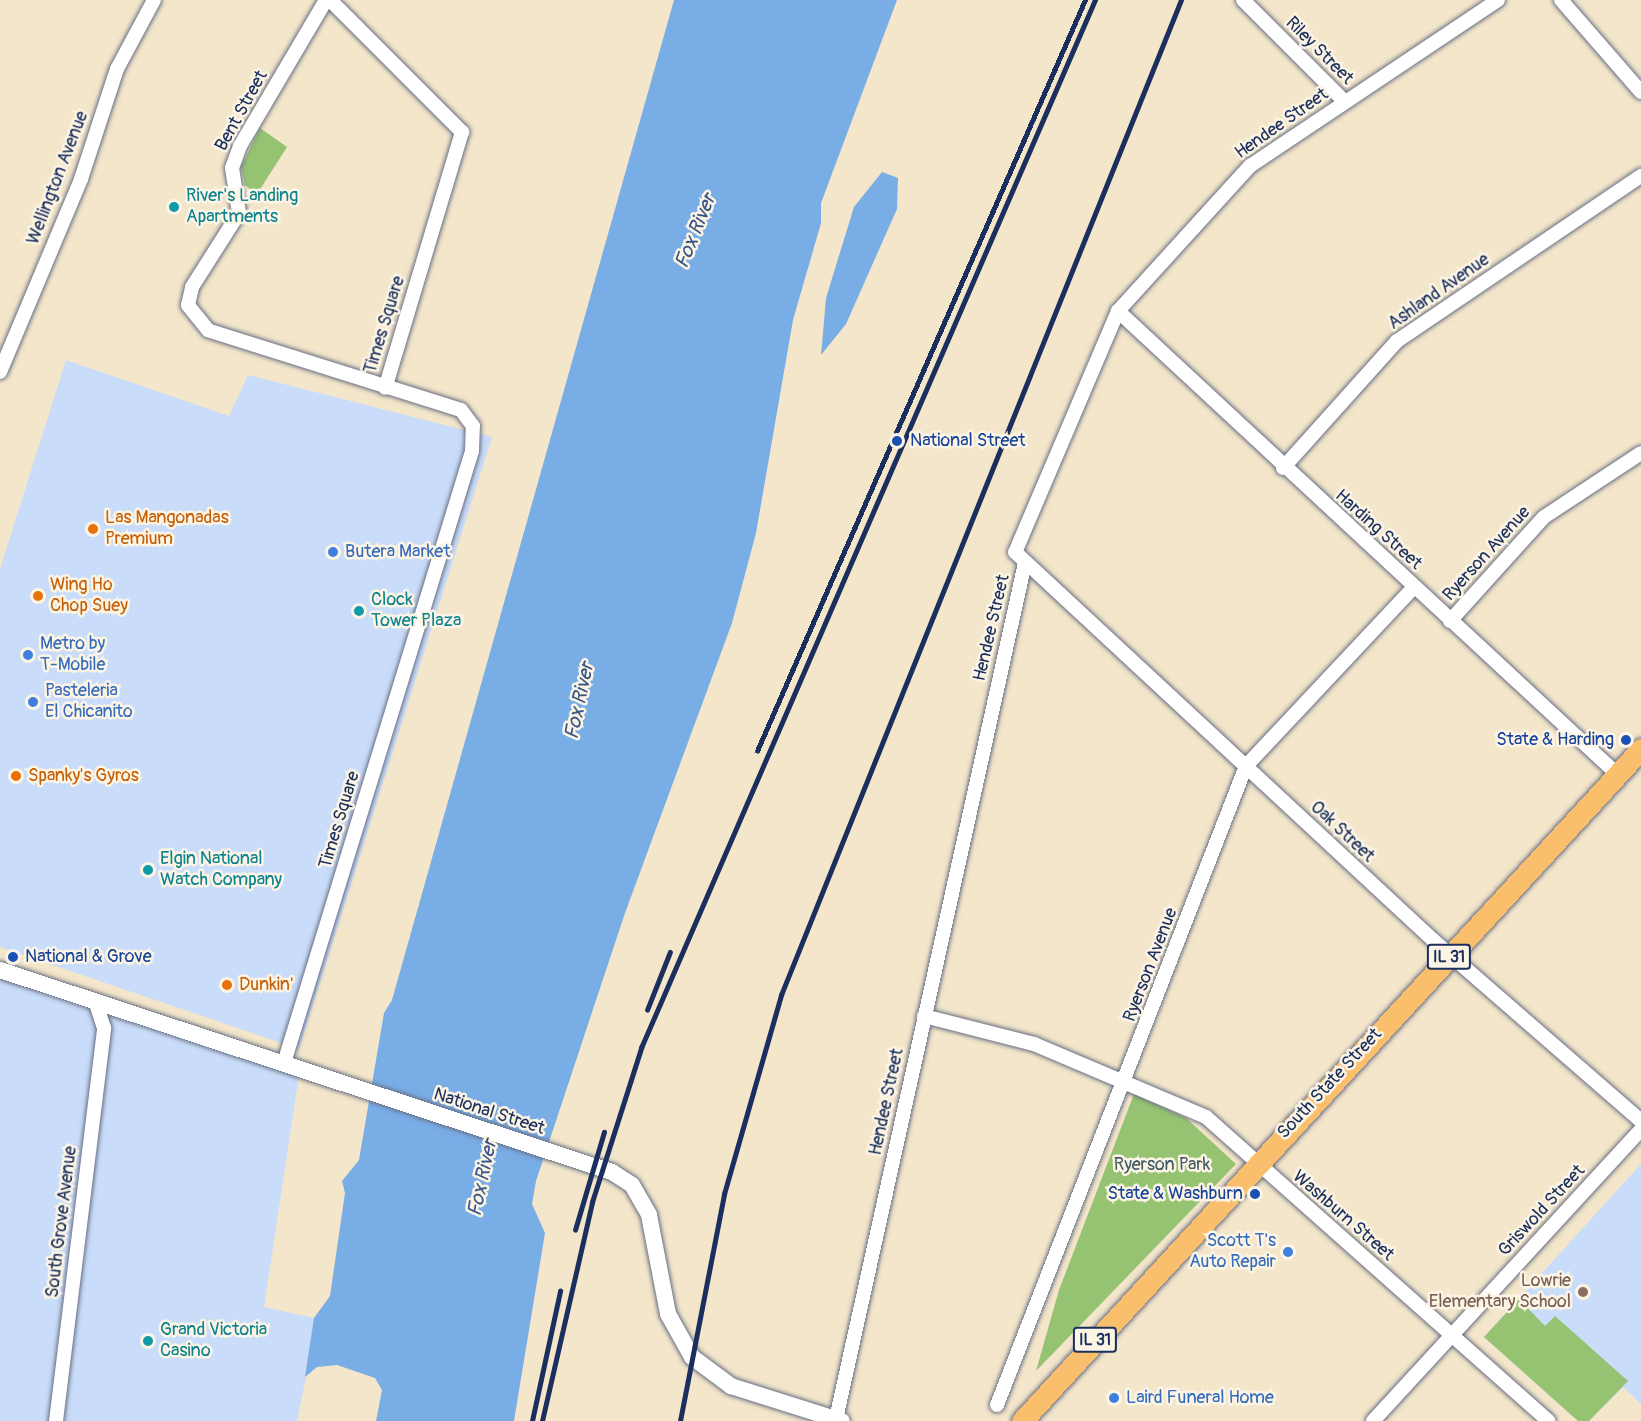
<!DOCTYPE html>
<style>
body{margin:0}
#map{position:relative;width:1641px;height:1421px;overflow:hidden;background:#f4e6ca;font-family:Pangolin,sans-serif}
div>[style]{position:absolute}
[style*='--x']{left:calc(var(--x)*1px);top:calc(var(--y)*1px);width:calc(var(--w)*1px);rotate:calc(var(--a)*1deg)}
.built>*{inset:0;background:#c9dcf9}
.green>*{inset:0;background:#95c372}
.water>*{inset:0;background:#79ade6}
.roads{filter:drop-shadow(0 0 2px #676f84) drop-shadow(0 0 2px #676f84)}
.minor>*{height:14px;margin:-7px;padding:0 7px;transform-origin:7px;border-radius:7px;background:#fff}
.tertiary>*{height:16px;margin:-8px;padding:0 8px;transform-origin:8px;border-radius:8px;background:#fff}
.primary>*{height:21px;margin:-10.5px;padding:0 10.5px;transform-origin:10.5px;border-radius:10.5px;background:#f9bf6d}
.rail>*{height:4.5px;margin:-2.25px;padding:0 2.25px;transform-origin:2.25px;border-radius:2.25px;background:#1b2f5e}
.dots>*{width:16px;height:16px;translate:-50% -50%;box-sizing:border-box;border:3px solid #fcf5e5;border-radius:50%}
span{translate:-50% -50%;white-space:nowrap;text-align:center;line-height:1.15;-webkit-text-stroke:5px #fcf5e5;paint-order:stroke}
.shield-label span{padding:2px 4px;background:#fcf5e5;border:2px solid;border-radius:4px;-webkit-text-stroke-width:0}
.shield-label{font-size:16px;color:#1b2f5e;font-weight:700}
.street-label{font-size:18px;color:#1b2f5e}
.culture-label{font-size:18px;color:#0d838f}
.left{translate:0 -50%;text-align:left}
.transit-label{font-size:18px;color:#164399}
.right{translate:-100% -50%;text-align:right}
.food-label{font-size:18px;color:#c56008}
.shop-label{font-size:18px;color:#366cbe}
.park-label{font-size:18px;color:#405b64}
.education-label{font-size:18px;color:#785e54}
.water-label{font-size:20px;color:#375587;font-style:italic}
</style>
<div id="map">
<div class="built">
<div style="clip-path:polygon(66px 360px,229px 416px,248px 375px,492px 437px,299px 1049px,0 947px,0 569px)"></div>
<div style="clip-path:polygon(0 970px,300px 1069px,264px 1307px,314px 1318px,317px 1324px,297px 1421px,0 1421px)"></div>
<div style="clip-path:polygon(1641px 1164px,1641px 1404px,1623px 1387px,1589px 1421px,1578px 1421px,1484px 1337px)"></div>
</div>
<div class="green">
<div style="clip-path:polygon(260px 128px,287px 147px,257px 194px,245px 185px,241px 167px)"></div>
<div style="clip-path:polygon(1134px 1094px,1186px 1118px,1236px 1164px,1036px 1371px,1059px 1290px)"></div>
<div style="clip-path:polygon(1519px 1299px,1545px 1326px,1555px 1316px,1628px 1381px,1589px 1421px,1578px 1421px,1484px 1337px)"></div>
</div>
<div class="water">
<div style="clip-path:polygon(674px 0,897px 0,821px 203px,821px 223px,793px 320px,756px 533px,732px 623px,625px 913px,536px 1181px,532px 1204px,545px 1233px,514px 1421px,376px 1421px,382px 1390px,375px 1378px,337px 1365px,317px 1367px,305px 1377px,314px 1318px,330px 1296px,345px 1193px,342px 1181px,359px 1160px,384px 1013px,392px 1000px)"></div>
<div style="clip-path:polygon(882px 172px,898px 178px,897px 209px,846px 324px,821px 355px,826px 298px,854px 207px)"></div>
</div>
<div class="roads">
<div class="minor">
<div style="--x:330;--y:0;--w:187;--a:45"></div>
<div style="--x:462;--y:132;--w:267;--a:106.7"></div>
<div style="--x:1243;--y:0;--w:144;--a:45"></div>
<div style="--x:1498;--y:0;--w:298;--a:146.2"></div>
<div style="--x:1250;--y:166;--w:196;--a:132.3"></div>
<div style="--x:1118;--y:311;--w:262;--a:113.1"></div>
<div style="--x:1015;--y:552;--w:572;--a:42.87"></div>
<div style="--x:1434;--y:941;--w:274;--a:41"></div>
<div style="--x:1561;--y:0;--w:122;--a:49"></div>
<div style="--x:1118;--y:311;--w:681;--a:42.86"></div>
<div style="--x:0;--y:372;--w:209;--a:-67.2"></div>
<div style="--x:81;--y:179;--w:116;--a:-71.9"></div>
<div style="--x:117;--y:69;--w:78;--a:-61.8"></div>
<div style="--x:1283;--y:468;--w:171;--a:-48.1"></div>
<div style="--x:1397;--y:341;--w:295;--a:-34.1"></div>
<div style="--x:1450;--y:621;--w:140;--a:-47.9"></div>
<div style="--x:1544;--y:517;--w:116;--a:-33.4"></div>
<div style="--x:924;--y:1016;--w:114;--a:14.3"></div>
<div style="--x:1034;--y:1044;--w:187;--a:23"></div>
<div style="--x:1206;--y:1117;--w:458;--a:41.6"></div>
<div style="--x:284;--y:1063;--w:640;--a:-72.92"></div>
<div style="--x:472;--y:451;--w:25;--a:-88"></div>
<div style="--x:473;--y:426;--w:20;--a:-127"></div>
<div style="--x:461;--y:410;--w:265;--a:-162.5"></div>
<div style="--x:208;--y:330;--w:32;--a:-129"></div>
<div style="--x:188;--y:305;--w:18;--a:-77"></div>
<div style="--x:192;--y:287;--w:88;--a:-57.6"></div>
<div style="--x:239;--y:213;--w:46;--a:-98.8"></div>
<div style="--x:232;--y:168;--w:23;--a:-70"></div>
<div style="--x:240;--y:146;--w:169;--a:-59.5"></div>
<div style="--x:997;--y:1405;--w:686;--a:-68.71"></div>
<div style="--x:1246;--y:766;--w:245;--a:-46.8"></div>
<div style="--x:836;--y:1419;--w:877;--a:-77.55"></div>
<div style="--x:56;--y:1421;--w:396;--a:-83"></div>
<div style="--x:104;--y:1028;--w:28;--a:-108"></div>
<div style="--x:1373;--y:1421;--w:396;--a:-47.4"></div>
</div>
<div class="tertiary">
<div style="--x:0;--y:970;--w:644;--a:18.27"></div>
<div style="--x:612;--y:1172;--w:24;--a:33"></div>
<div style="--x:632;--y:1185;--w:34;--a:60"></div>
<div style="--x:649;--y:1215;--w:101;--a:79.1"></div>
<div style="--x:668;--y:1314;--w:49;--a:60.8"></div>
<div style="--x:692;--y:1357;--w:49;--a:36.6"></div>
<div style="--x:731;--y:1386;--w:116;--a:17.5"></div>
</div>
<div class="primary">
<div style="--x:1022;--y:1421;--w:914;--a:-47.35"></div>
</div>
</div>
<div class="rail">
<div style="--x:757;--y:751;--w:820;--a:-66.41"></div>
<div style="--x:647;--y:1010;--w:62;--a:-68.4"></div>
<div style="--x:575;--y:1230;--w:102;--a:-73.5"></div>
<div style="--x:532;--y:1421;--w:133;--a:-77.8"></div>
<div style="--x:542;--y:1421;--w:225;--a:-77.1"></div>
<div style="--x:592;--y:1202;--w:162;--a:-72.3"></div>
<div style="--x:641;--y:1048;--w:1142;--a:-66.58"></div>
<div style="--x:680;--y:1421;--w:231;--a:-79"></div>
<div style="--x:724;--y:1194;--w:207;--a:-74"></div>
<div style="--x:781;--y:995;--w:1072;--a:-68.1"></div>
</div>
<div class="dots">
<div style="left:174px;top:207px;background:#0f9aa8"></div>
<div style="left:897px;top:441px;background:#1a4fb4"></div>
<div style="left:93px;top:529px;background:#e8710a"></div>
<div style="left:333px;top:552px;background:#3f7fe0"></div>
<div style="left:38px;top:596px;background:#e8710a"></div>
<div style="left:359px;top:611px;background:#0f9aa8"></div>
<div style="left:28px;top:655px;background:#3f7fe0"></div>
<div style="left:33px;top:702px;background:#3f7fe0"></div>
<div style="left:1626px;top:740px;background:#1a4fb4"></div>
<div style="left:16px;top:776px;background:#e8710a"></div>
<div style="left:148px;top:870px;background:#0f9aa8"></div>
<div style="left:13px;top:957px;background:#1a4fb4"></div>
<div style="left:227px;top:985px;background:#e8710a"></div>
<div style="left:1255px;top:1194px;background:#1a4fb4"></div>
<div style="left:1288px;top:1252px;background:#3f7fe0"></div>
<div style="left:1583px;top:1292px;background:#8d6e63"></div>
<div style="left:148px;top:1341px;background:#0f9aa8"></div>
<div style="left:1114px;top:1398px;background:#3f7fe0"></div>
</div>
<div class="shield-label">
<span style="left:1449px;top:957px">IL 31</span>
<span style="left:1095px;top:1340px">IL 31</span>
</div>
<div class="street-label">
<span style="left:1319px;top:51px;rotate:45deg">Riley Street</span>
<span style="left:242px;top:111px;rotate:-61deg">Bent Street</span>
<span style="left:1282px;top:124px;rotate:-35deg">Hendee Street</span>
<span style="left:58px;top:178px;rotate:-69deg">Wellington Avenue</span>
<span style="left:1439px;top:292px;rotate:-35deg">Ashland Avenue</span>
<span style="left:385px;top:325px;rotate:-73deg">Times Square</span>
<span style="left:1378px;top:530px;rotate:42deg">Harding Street</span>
<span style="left:1487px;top:554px;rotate:-48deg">Ryerson Avenue</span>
<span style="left:992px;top:628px;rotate:-77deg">Hendee Street</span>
<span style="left:340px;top:820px;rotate:-73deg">Times Square</span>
<span style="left:1342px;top:832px;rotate:43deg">Oak Street</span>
<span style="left:1151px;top:965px;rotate:-69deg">Ryerson Avenue</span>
<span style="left:1330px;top:1084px;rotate:-47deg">South State Street</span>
<span style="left:887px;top:1102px;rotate:-78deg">Hendee Street</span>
<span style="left:489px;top:1112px;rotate:18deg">National Street</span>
<span style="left:1542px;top:1211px;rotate:-47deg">Griswold Street</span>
<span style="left:1343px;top:1216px;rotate:41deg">Washburn Street</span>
<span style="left:62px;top:1222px;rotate:-83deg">South Grove Avenue</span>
</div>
<div class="culture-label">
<span class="left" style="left:186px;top:207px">River's Landing<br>Apartments</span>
<span class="left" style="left:371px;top:611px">Clock<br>Tower Plaza</span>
<span class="left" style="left:160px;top:870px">Elgin National<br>Watch Company</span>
<span class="left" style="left:160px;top:1341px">Grand Victoria<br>Casino</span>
</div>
<div class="transit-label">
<span class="left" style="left:910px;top:441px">National Street</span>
<span class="right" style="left:1614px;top:740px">State &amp; Harding</span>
<span class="left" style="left:25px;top:957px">National &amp; Grove</span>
<span class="right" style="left:1243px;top:1194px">State &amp; Washburn</span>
</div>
<div class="food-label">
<span class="left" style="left:105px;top:529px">Las Mangonadas<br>Premium</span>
<span class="left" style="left:50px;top:596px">Wing Ho<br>Chop Suey</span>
<span class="left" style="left:28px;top:776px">Spanky's Gyros</span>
<span class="left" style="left:239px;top:985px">Dunkin'</span>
</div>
<div class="shop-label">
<span class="left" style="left:345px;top:552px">Butera Market</span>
<span class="left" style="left:40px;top:655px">Metro by<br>T-Mobile</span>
<span class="left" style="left:45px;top:702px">Pasteleria<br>El Chicanito</span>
<span class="right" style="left:1276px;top:1252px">Scott T's<br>Auto Repair</span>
<span class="left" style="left:1126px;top:1398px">Laird Funeral Home</span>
</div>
<div class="park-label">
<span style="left:1162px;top:1165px">Ryerson Park</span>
</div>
<div class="education-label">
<span class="right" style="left:1571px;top:1292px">Lowrie<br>Elementary School</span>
</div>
<div class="water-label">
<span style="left:695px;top:231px;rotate:-68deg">Fox River</span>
<span style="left:579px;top:701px;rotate:-78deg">Fox River</span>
<span style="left:482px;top:1178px;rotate:-78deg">Fox River</span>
</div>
</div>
